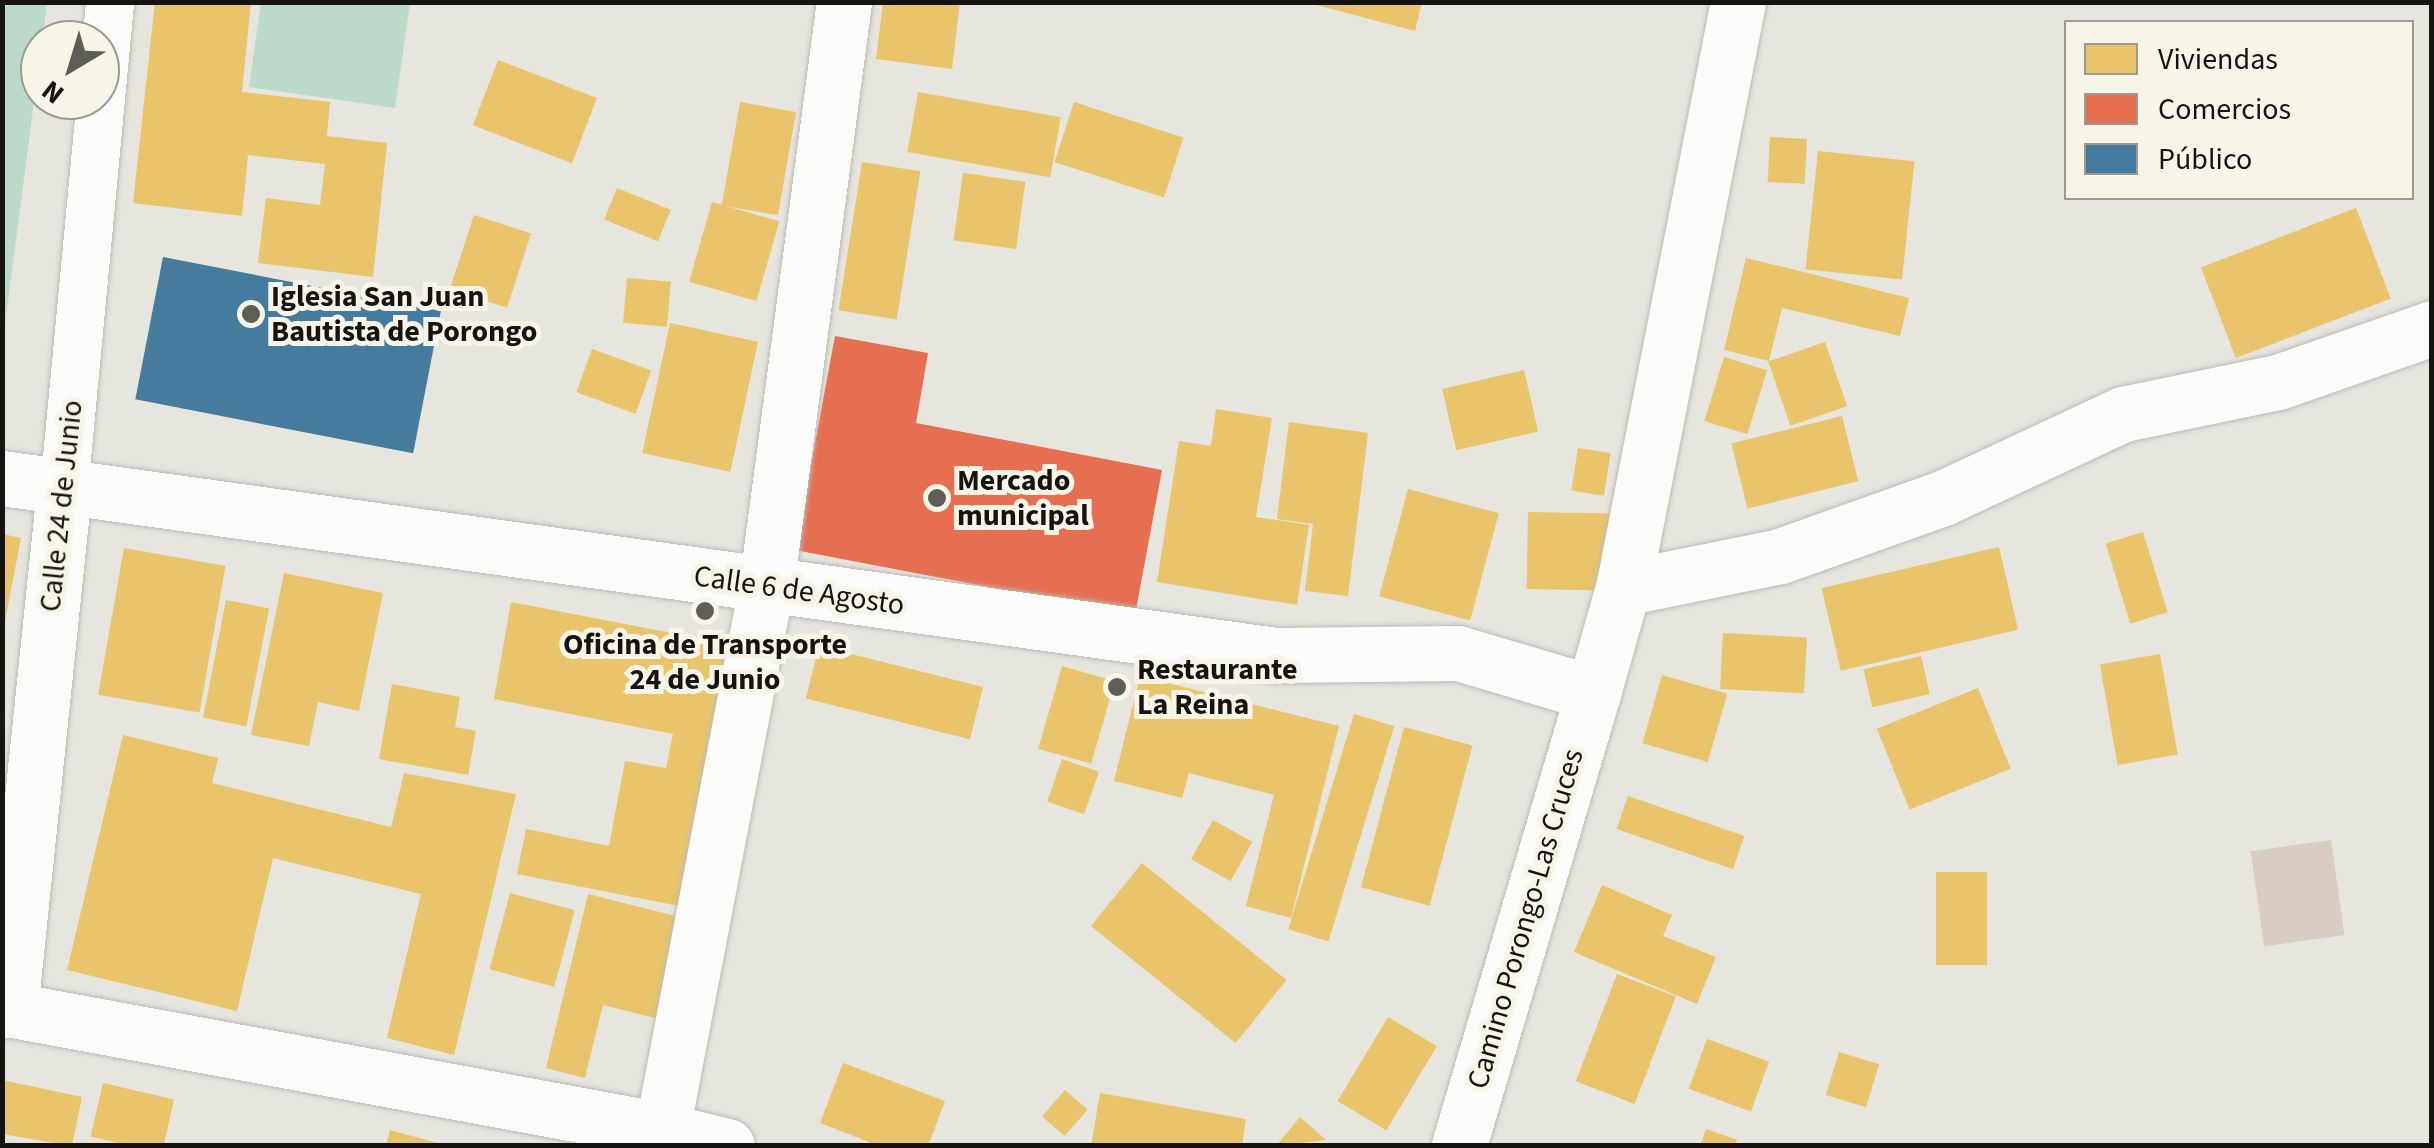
<!DOCTYPE html>
<meta charset="utf-8">
<style>
body{margin:0}
#map{position:relative;width:2434px;height:1148px;overflow:hidden;background:#e6e5de;font-family:"Source Sans 3",sans-serif}
div>[style]{position:absolute}
[style*='--x']{left:calc(var(--x)*1px);top:calc(var(--y)*1px);width:calc(var(--w)*1px);rotate:calc(var(--a)*1deg)}
.green>*{inset:0;background:#bbdac9}
.homes>*{inset:0;background:#e9c46a;transform-origin:0 0}
.shops>*{inset:0;background:#e76f51}
.public>*{inset:0;background:#457b9d;transform-origin:0 0}
.building>*{inset:0;background:#d8ccc3;transform-origin:0 0}
.roads{filter:drop-shadow(0 0 2px #bcbbb5) drop-shadow(0 0 2px #bcbbb5)}
.pedestrian>*{height:48px;margin:-24px;padding:0 24px;transform-origin:24px;border-radius:24px;background:#fbfbfa}
.minor>*{height:55px;margin:-27.5px;padding:0 27.5px;transform-origin:27.5px;border-radius:27.5px;background:#fbfbfa}
.tertiary>*{height:55px;margin:-27.5px;padding:0 27.5px;transform-origin:27.5px;border-radius:27.5px;background:#fbfbfa}
.secondary>*{height:55px;margin:-27.5px;padding:0 27.5px;transform-origin:27.5px;border-radius:27.5px;background:#fbfbfa}
.dots>*{width:28px;height:28px;translate:-50% -50%;box-sizing:border-box;border:5px solid #f7f5e7;border-radius:50%}
span{translate:-50% -50%;white-space:nowrap;text-align:center;line-height:1.15;-webkit-text-stroke:10px #f7f5e7;paint-order:stroke}
.poi-label{font-size:30px;color:#151410;font-weight:700}
.left{translate:0 -50%;text-align:left}
.street-label{font-size:30px;color:#151410}
.frame{position:absolute;inset:0;border:5px solid #151410;pointer-events:none}
.legend{position:absolute;left:2064px;top:20px;width:350px;height:180px;box-sizing:border-box;background:#f7f5e7;border:2px solid #9d9b91;margin:0;padding:12px 18px;list-style:none;font-size:30px;color:#151410}
.legend li{display:flex;align-items:center;gap:20px;height:50px}
.legend b{width:50px;border:2px solid #9d9b91}
.north{position:absolute;left:20px;top:20px;width:100px;height:100px;box-sizing:border-box;background:#f7f5e7;border:2px solid #9d9b91;border-radius:50%;rotate:218deg;font-size:28px;font-weight:700;line-height:40px;text-align:center;color:#151410}
.north::after{content:'';display:block;margin:auto;width:35px;height:45px;background:#5e5d58;clip-path:polygon(50% 0,100% 100%,50% 72%,0 100%)}
</style>
<div id="map">
<div class="green">
<div style="clip-path:polygon(3px 2px,47px 3px,3px 339px,2px 3px)"></div>
<div style="clip-path:polygon(261px 3px,410px 3px,395px 108px,249px 87px)"></div>
</div>
<div class="homes">
<div style="clip-path:polygon(155px 2px,251px 2px,242px 92px,330px 102px,327px 136px,387px 143px,373px 277px,258px 263px,266px 198px,320px 205px,325px 164px,248px 155px,242px 216px,133px 203px)"></div>
<div style="clip-path:polygon(883px 2px,960px 2px,952px 69px,876px 59px)"></div>
<div style="clip-path:polygon(1305px 2px,1422px 2px,1415px 31px)"></div>
<div style="left:498px;top:60px;width:106px;height:70px;rotate:21deg"></div>
<div style="left:918px;top:92px;width:145px;height:61px;rotate:10deg"></div>
<div style="left:740px;top:102px;width:57px;height:105px;rotate:10deg"></div>
<div style="left:1074px;top:102px;width:115px;height:63px;rotate:18deg"></div>
<div style="left:1770px;top:137px;width:37px;height:45px;rotate:3deg"></div>
<div style="left:1818px;top:151px;width:97px;height:119px;rotate:6deg"></div>
<div style="left:862px;top:162px;width:59px;height:150px;rotate:9deg"></div>
<div style="left:963px;top:173px;width:63px;height:68px;rotate:8deg"></div>
<div style="left:617px;top:188px;width:58px;height:34px;rotate:22deg"></div>
<div style="left:712px;top:202px;width:70px;height:83px;rotate:16deg"></div>
<div style="left:2356px;top:208px;width:97px;height:166px;rotate:69deg"></div>
<div style="left:474px;top:215px;width:60px;height:78px;rotate:18deg"></div>
<div style="clip-path:polygon(1746px 258px,1909px 298px,1900px 336px,1782px 308px,1769px 361px,1724px 350px)"></div>
<div style="left:627px;top:278px;width:44px;height:45px;rotate:5deg"></div>
<div style="left:670px;top:323px;width:90px;height:133px;rotate:12deg"></div>
<div style="left:1825px;top:342px;width:68px;height:60px;rotate:71deg"></div>
<div style="left:592px;top:349px;width:63px;height:46px;rotate:20deg"></div>
<div style="left:1724px;top:357px;width:45px;height:67px;rotate:17deg"></div>
<div style="left:1524px;top:370px;width:63px;height:84px;rotate:77deg"></div>
<div style="clip-path:polygon(1216px 409px,1272px 418px,1256px 517px,1309px 525px,1297px 605px,1157px 582px,1179px 441px,1211px 446px)"></div>
<div style="left:1842px;top:416px;width:67px;height:114px;rotate:76deg"></div>
<div style="clip-path:polygon(1289px 422px,1368px 433px,1348px 596px,1305px 591px,1313px 524px,1277px 519px)"></div>
<div style="left:1578px;top:448px;width:33px;height:43px;rotate:9deg"></div>
<div style="left:1408px;top:489px;width:94px;height:111px;rotate:15deg"></div>
<div style="left:1528px;top:512px;width:83px;height:77px;rotate:1deg"></div>
<div style="left:2143px;top:532px;width:84px;height:39px;rotate:73deg"></div>
<div style="clip-path:polygon(2px 534px,21px 538px,4px 626px,2px 626px)"></div>
<div style="left:1999px;top:547px;width:85px;height:182px;rotate:77deg"></div>
<div style="left:124px;top:548px;width:103px;height:149px;rotate:10deg"></div>
<div style="clip-path:polygon(284px 573px,383px 593px,359px 711px,318px 702px,309px 746px,251px 735px)"></div>
<div style="left:226px;top:600px;width:44px;height:120px;rotate:11deg"></div>
<div style="clip-path:polygon(511px 602px,744px 647px,694px 909px,517px 874px,526px 829px,609px 846px,625px 761px,666px 768px,673px 734px,494px 699px)"></div>
<div style="left:1723px;top:633px;width:84px;height:56px;rotate:3deg"></div>
<div style="left:819px;top:646px;width:169px;height:54px;rotate:14deg"></div>
<div style="left:2160px;top:654px;width:102px;height:61px;rotate:80deg"></div>
<div style="left:1921px;top:656px;width:39px;height:59px;rotate:77deg"></div>
<div style="left:1062px;top:666px;width:55px;height:86px;rotate:16deg"></div>
<div style="left:1662px;top:675px;width:68px;height:71px;rotate:16deg"></div>
<div style="clip-path:polygon(1140px 676px,1339px 726px,1291px 918px,1246px 906px,1274px 795px,1189px 773px,1182px 798px,1114px 781px)"></div>
<div style="clip-path:polygon(392px 684px,460px 697px,455px 727px,476px 731px,468px 775px,379px 759px)"></div>
<div style="left:1978px;top:688px;width:87px;height:109px;rotate:68deg"></div>
<div style="left:1354px;top:714px;width:42px;height:225px;rotate:17deg"></div>
<div style="left:1404px;top:727px;width:71px;height:166px;rotate:15deg"></div>
<div style="clip-path:polygon(123px 735px,218px 758px,212px 783px,391px 827px,404px 773px,516px 794px,454px 1055px,387px 1038px,421px 894px,273px 858px,237px 1011px,67px 970px)"></div>
<div style="left:1062px;top:759px;width:39px;height:45px;rotate:19deg"></div>
<div style="left:1628px;top:796px;width:123px;height:35px;rotate:19deg"></div>
<div style="left:1213px;top:820px;width:45px;height:45px;rotate:29deg"></div>
<div style="left:1142px;top:863px;width:186px;height:81px;rotate:39deg"></div>
<div style="left:1936px;top:872px;width:51px;height:93px"></div>
<div style="clip-path:polygon(1602px 885px,1672px 915px,1663px 936px,1716px 957px,1697px 1004px,1574px 952px)"></div>
<div style="left:510px;top:893px;width:67px;height:79px;rotate:15deg"></div>
<div style="clip-path:polygon(588px 894px,695px 921px,670px 1022px,603px 1005px,585px 1078px,546px 1068px)"></div>
<div style="left:1617px;top:974px;width:63px;height:115px;rotate:21deg"></div>
<div style="left:1388px;top:1017px;width:57px;height:98px;rotate:31deg"></div>
<div style="left:1707px;top:1039px;width:66px;height:53px;rotate:20deg"></div>
<div style="left:1839px;top:1052px;width:42px;height:45px;rotate:17deg"></div>
<div style="clip-path:polygon(843px 1063px,945px 1101px,928px 1146px,879px 1146px,820px 1123px)"></div>
<div style="clip-path:polygon(2px 1080px,82px 1097px,72px 1146px,2px 1134px)"></div>
<div style="left:103px;top:1083px;width:73px;height:55px;rotate:13deg"></div>
<div style="left:1065px;top:1090px;width:30px;height:35px;rotate:41deg"></div>
<div style="clip-path:polygon(1100px 1093px,1246px 1119px,1242px 1146px,1091px 1146px)"></div>
<div style="clip-path:polygon(1300px 1117px,1326px 1140px,1276px 1146px)"></div>
<div style="clip-path:polygon(1706px 1129px,1737px 1140px,1735px 1146px,1700px 1146px)"></div>
<div style="clip-path:polygon(390px 1130px,441px 1144px,440px 1146px,386px 1146px)"></div>
</div>
<div class="shops">
<div style="clip-path:polygon(835px 336px,928px 353px,916px 423px,1162px 470px,1135px 615px,795px 550px)"></div>
</div>
<div class="public">
<div style="left:163px;top:257px;width:283px;height:145px;rotate:11deg"></div>
</div>
<div class="building">
<div style="left:2331px;top:840px;width:96px;height:81px;rotate:82deg"></div>
</div>
<div class="roads">
<div class="pedestrian">
<div style="--x:64;--y:490;--w:490;--a:-84.6"></div>
</div>
<div class="minor">
<div style="--x:766;--y:587;--w:590;--a:-82.41"></div>
<div style="--x:1593;--y:693;--w:109;--a:-74.1"></div>
<div style="--x:1623;--y:588;--w:597;--a:-78.9"></div>
<div style="--x:2;--y:1008;--w:671;--a:10.47"></div>
<div style="--x:10;--y:1010;--w:523;--a:-84.07"></div>
</div>
<div class="tertiary">
<div style="--x:1623;--y:588;--w:160;--a:-11.5"></div>
<div style="--x:1780;--y:556;--w:173;--a:-19.6"></div>
<div style="--x:1943;--y:498;--w:199;--a:-25"></div>
<div style="--x:2123;--y:414;--w:158;--a:-11.7"></div>
<div style="--x:2278;--y:382;--w:163;--a:-19.3"></div>
</div>
<div class="secondary">
<div style="--x:2;--y:478;--w:1286;--a:7.91"></div>
<div style="--x:1276;--y:655;--w:182;--a:-0.6"></div>
<div style="--x:1458;--y:653;--w:141;--a:16.5"></div>
<div style="--x:1593;--y:693;--w:472;--a:106.5"></div>
<div style="--x:727;--y:1146;--w:67;--a:-166.2"></div>
<div style="--x:662;--y:1130;--w:553;--a:-79.16"></div>
</div>
</div>
<div class="dots">
<div style="left:251px;top:314px;background:#5e5d58"></div>
<div style="left:937px;top:498px;background:#5e5d58"></div>
<div style="left:705px;top:611px;background:#5e5d58"></div>
<div style="left:1117px;top:687px;background:#5e5d58"></div>
</div>
<div class="poi-label">
<span class="left" style="left:271px;top:314px">Iglesia San Juan<br>Bautista de Porongo</span>
<span class="left" style="left:957px;top:498px">Mercado<br>municipal</span>
<span style="left:705px;top:662px">Oficina de Transporte<br>24 de Junio</span>
<span class="left" style="left:1137px;top:687px">Restaurante<br>La Reina</span>
</div>
<div class="street-label">
<span style="left:62px;top:506px;rotate:-84deg">Calle 24 de Junio</span>
<span style="left:799px;top:591px;rotate:8deg">Calle 6 de Agosto</span>
<span style="left:1526px;top:919px;rotate:-74deg">Camino Porongo-Las Cruces</span>
</div>
<div class="frame"></div>
<ul class="legend">
<li><b style="height:28px;background:#e9c46a"></b>Viviendas</li>
<li><b style="height:28px;background:#e76f51"></b>Comercios</li>
<li><b style="height:28px;background:#457b9d"></b>Público</li>
</ul>
<div class="north">N</div>
</div>
